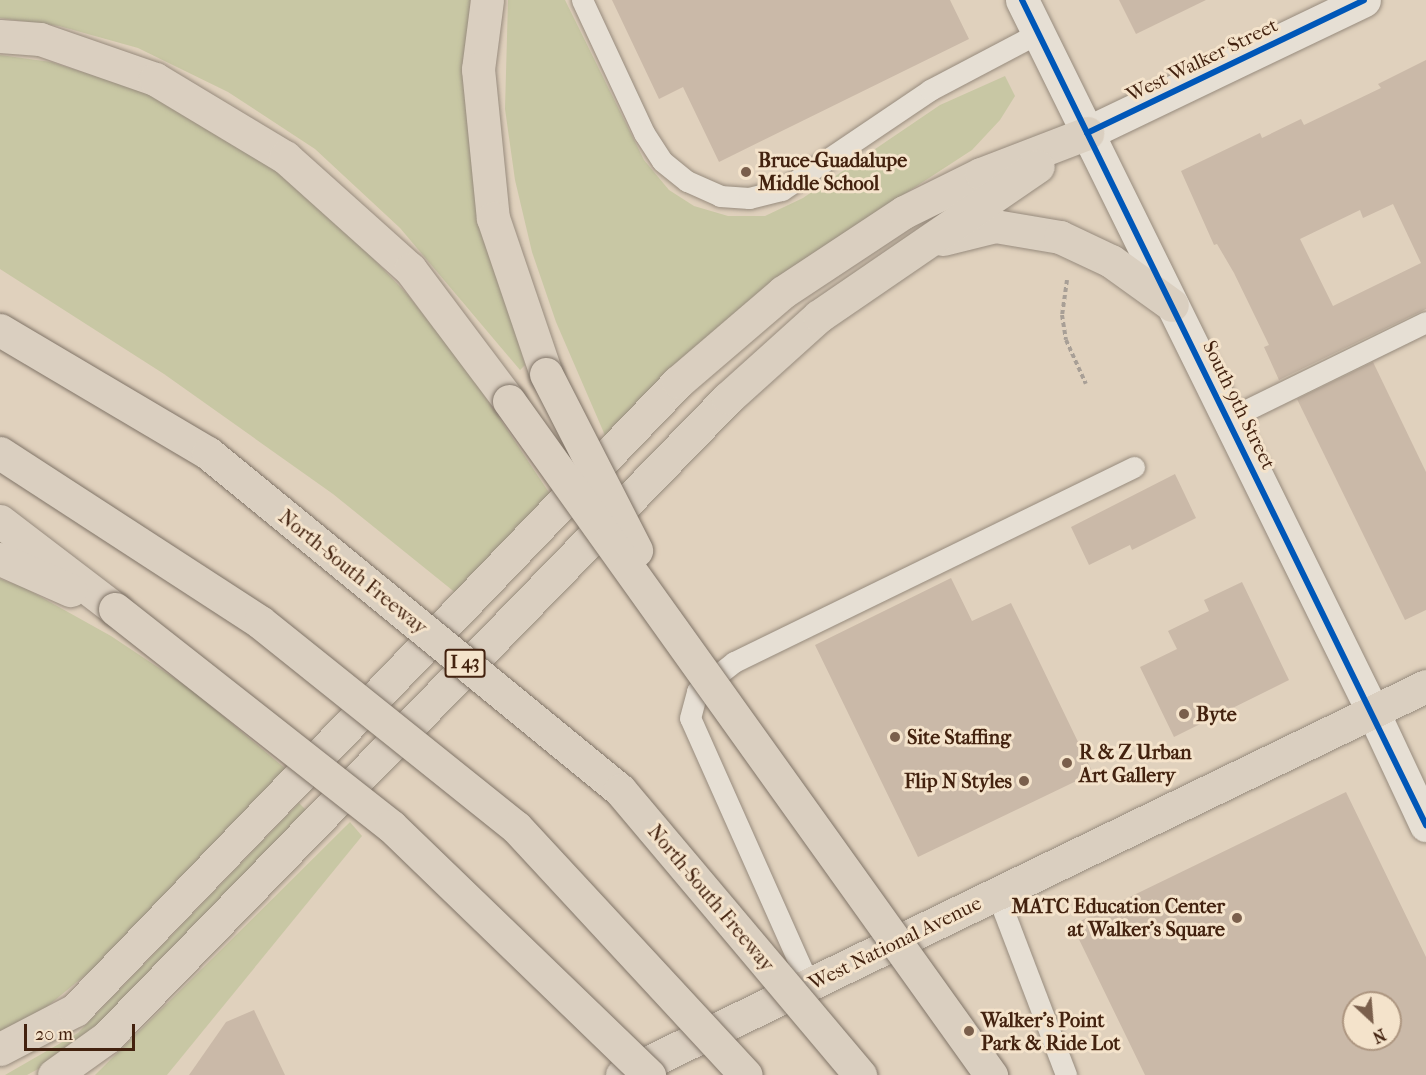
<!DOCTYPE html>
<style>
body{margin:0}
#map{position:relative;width:1426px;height:1075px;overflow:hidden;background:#e0d1bd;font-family:"IM FELL French Canon",serif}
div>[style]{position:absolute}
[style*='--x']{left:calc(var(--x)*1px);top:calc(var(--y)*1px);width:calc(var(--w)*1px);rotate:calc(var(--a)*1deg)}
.green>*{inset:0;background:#c8c7a4}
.building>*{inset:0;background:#cab9a8}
.path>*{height:4px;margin-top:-2px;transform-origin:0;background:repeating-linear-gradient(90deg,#a89f96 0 4.5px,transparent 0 7.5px)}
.roads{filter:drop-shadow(0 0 2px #978b7d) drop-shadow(0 0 2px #978b7d)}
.service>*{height:21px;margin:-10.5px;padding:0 10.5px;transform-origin:10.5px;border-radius:10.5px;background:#e6dfd4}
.minor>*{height:33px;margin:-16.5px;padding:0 16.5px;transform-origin:16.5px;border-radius:16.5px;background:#e6dfd4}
.tertiary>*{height:33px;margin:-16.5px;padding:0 16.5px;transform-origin:16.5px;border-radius:16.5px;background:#e6dfd4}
.primary>*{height:33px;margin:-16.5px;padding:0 16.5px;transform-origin:16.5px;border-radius:16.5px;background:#dacfc0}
.motorway>*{height:33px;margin:-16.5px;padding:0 16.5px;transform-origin:16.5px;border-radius:16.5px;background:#dacfc0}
.bridges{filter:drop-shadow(0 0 2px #807467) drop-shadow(0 0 2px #807467)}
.motorway-bridge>*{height:33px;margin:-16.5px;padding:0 16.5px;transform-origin:16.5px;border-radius:16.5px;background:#dacfc0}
.cycleway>*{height:6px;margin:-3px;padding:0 3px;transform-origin:3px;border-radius:3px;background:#0057b8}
.dots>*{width:16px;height:16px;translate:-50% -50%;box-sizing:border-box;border:3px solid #f4e3cb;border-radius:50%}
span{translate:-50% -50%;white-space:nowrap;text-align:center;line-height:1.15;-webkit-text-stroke:6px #f4e3cb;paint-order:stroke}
.shield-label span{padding:2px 4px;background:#f4e3cb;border:2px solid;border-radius:4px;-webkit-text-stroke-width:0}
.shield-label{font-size:18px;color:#43220f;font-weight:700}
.street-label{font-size:20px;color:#43220f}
.poi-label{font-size:20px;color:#43220f;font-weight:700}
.left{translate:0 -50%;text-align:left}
.right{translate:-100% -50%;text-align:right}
.north{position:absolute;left:1342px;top:991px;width:60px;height:60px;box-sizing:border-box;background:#f4e3cb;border:2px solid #ad9680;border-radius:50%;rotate:154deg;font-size:16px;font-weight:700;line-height:24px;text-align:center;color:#43220f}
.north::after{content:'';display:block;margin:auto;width:21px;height:27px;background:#7a5f4c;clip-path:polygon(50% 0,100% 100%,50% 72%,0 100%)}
.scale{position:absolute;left:24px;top:1024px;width:111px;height:27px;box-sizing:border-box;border:3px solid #43220f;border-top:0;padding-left:8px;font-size:18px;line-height:21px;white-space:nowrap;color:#43220f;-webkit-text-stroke:4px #f4e3cb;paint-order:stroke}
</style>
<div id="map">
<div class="green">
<div style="clip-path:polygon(0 0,470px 0,467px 101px,502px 289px,525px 365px,520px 370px,400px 228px,315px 149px,228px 92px,138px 48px,59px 26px,0 18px)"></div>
<div style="clip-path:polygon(508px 0,565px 0,644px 160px,669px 190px,694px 206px,728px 216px,765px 216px,803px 198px,940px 105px,1005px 76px,1015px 96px,1000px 120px,972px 150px,777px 277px,607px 440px,556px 322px,532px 252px,515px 180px,505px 109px)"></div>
<div style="clip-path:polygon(0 55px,51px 62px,139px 90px,216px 126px,284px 175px,342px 226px,407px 294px,466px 368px,552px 497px,457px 594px,333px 494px,164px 374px,0 269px)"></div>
<div style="clip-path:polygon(0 579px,23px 587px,111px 636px,192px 690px,287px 770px,95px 967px,43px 1010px,0 1033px)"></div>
<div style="clip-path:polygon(299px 803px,309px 813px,102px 1024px,53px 1061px,27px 1075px,5px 1075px,78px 1033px)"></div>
<div style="clip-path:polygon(350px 822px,362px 836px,167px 1075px,95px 1075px)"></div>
</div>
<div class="building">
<div style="clip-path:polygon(612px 0,950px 0,969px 39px,719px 162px,683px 87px,659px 99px)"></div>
<div style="clip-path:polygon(1119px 0,1206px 0,1136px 34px)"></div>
<div style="clip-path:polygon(evenodd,1426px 60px,1426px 309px,1279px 380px,1264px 347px,1269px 345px,1234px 273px,1217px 244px,1214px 245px,1181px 171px,1260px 133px,1262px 138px,1301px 119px,1304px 125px,1381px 88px,1378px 84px,1426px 60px,1393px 204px,1421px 263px,1333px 306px,1300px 239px,1360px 210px,1363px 218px,1393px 204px)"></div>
<div style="clip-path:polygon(1373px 362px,1426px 472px,1426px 610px,1405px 620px,1297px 399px)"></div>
<div style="clip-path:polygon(1175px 474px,1196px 518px,1132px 550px,1130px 545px,1089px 565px,1071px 527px)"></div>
<div style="clip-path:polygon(951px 578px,972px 621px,1011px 603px,1093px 773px,918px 857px,815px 645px)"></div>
<div style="clip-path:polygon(1242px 582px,1289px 680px,1174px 737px,1140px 667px,1177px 649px,1168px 631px,1209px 611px,1204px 600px)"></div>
<div style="clip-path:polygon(evenodd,1346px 792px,1426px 957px,1426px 1075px,1145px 1075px,1072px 925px,1346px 792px,1354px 1003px,1390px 1003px,1390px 1039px,1354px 1039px,1354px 1003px)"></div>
<div style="clip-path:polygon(254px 1010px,285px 1075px,189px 1075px,226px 1022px)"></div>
</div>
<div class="path">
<div style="--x:1067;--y:280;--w:35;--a:98"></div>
<div style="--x:1062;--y:315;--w:25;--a:81"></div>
<div style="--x:1066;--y:340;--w:48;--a:65.6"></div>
</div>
<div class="roads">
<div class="service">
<div style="--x:582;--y:0;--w:147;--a:65"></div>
<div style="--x:644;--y:133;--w:33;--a:57"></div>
<div style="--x:662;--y:161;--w:32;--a:39"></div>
<div style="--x:687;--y:181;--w:36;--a:24"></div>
<div style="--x:720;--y:196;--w:29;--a:4"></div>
<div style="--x:749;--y:198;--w:34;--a:-14"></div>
<div style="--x:782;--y:190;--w:179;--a:-34"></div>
<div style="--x:930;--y:90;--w:122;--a:-27.8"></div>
<div style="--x:1228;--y:419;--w:220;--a:-26.1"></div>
<div style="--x:997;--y:894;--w:194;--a:69.1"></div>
<div style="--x:809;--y:985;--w:292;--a:-114"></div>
<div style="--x:690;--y:718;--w:28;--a:-75"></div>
<div style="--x:697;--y:691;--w:47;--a:-38.1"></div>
<div style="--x:734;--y:662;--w:445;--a:-26"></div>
</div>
<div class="minor">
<div style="--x:1373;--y:712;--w:125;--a:64.9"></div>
</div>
<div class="tertiary">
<div style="--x:1022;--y:0;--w:794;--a:63.76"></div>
<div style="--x:1087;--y:133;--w:307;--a:-25.6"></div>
</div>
<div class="primary">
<div style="--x:622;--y:1075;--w:893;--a:-25.82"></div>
</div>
<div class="motorway">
<div style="--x:487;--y:0;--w:70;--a:97.4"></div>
<div style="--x:478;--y:69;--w:150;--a:84.3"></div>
<div style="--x:493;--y:218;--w:165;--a:71.2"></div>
<div style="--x:0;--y:36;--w:40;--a:4.3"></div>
<div style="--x:40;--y:39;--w:122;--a:19.2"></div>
<div style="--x:155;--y:79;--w:152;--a:31"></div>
<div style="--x:285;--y:157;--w:168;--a:41.9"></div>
<div style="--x:410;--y:269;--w:165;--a:53.1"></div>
<div style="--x:943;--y:239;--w:54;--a:-14"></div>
<div style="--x:995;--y:226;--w:66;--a:9.6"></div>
<div style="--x:1060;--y:237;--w:56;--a:25.2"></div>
<div style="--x:1111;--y:261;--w:75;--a:35.8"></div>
<div style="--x:0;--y:521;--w:145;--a:37.4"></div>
<div style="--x:0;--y:559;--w:77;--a:23.9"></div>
<div style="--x:0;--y:1049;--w:85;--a:-27.5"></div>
<div style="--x:75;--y:1010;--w:871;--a:-46.16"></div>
<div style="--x:678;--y:382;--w:138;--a:-40.6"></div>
<div style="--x:783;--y:292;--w:145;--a:-33.5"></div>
<div style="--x:904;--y:212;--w:86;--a:-26.3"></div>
<div style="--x:981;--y:174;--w:114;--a:-21.1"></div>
<div style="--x:54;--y:1075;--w:65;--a:-35.6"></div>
<div style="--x:107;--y:1037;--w:891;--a:-45.82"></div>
<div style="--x:728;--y:398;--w:122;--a:-42"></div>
<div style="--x:819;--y:316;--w:265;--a:-34.4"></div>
</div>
</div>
<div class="bridges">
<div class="motorway-bridge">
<div style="--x:0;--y:330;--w:242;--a:30.6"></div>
<div style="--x:208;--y:453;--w:532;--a:39.28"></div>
<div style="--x:620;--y:790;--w:373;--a:49.9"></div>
<div style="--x:546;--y:374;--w:198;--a:62.9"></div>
<div style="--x:509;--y:401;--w:829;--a:54.43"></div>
<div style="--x:0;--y:453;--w:310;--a:33"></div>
<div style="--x:260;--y:622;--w:328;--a:38.7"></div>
<div style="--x:516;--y:827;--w:338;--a:47.2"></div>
<div style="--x:115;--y:609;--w:351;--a:38.2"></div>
<div style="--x:391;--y:826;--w:359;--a:44"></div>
</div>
</div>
<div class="cycleway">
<div style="--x:1022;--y:0;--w:919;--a:63.91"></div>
<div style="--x:1087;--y:133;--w:307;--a:-25.6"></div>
</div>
<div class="dots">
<div style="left:746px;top:172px;background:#7a5f4c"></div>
<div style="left:1184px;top:714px;background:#7a5f4c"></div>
<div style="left:895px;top:737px;background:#7a5f4c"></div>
<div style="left:1067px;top:763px;background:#7a5f4c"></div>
<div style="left:1024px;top:781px;background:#7a5f4c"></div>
<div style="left:1237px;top:918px;background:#7a5f4c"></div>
<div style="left:969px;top:1031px;background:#7a5f4c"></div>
</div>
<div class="shield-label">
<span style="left:465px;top:663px">I 43</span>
</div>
<div class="street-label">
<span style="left:1202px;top:60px;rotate:-26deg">West Walker Street</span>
<span style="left:1239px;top:405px;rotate:64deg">South 9th Street</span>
<span style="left:353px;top:572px;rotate:39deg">North-South Freeway</span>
<span style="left:711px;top:898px;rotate:50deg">North-South Freeway</span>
<span style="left:895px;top:943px;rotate:-26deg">West National Avenue</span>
</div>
<div class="poi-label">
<span class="left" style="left:758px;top:172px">Bruce-Guadalupe<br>Middle School</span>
<span class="left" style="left:1196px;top:714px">Byte</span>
<span class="left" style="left:907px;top:737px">Site Staffing</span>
<span class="left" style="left:1079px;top:764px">R &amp; Z Urban<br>Art Gallery</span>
<span class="right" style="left:1012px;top:781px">Flip N Styles</span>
<span class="right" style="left:1225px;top:918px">MATC Education Center<br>at Walker's Square</span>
<span class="left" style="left:981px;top:1032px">Walker's Point<br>Park &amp; Ride Lot</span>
</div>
<div class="north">N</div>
<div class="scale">20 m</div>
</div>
